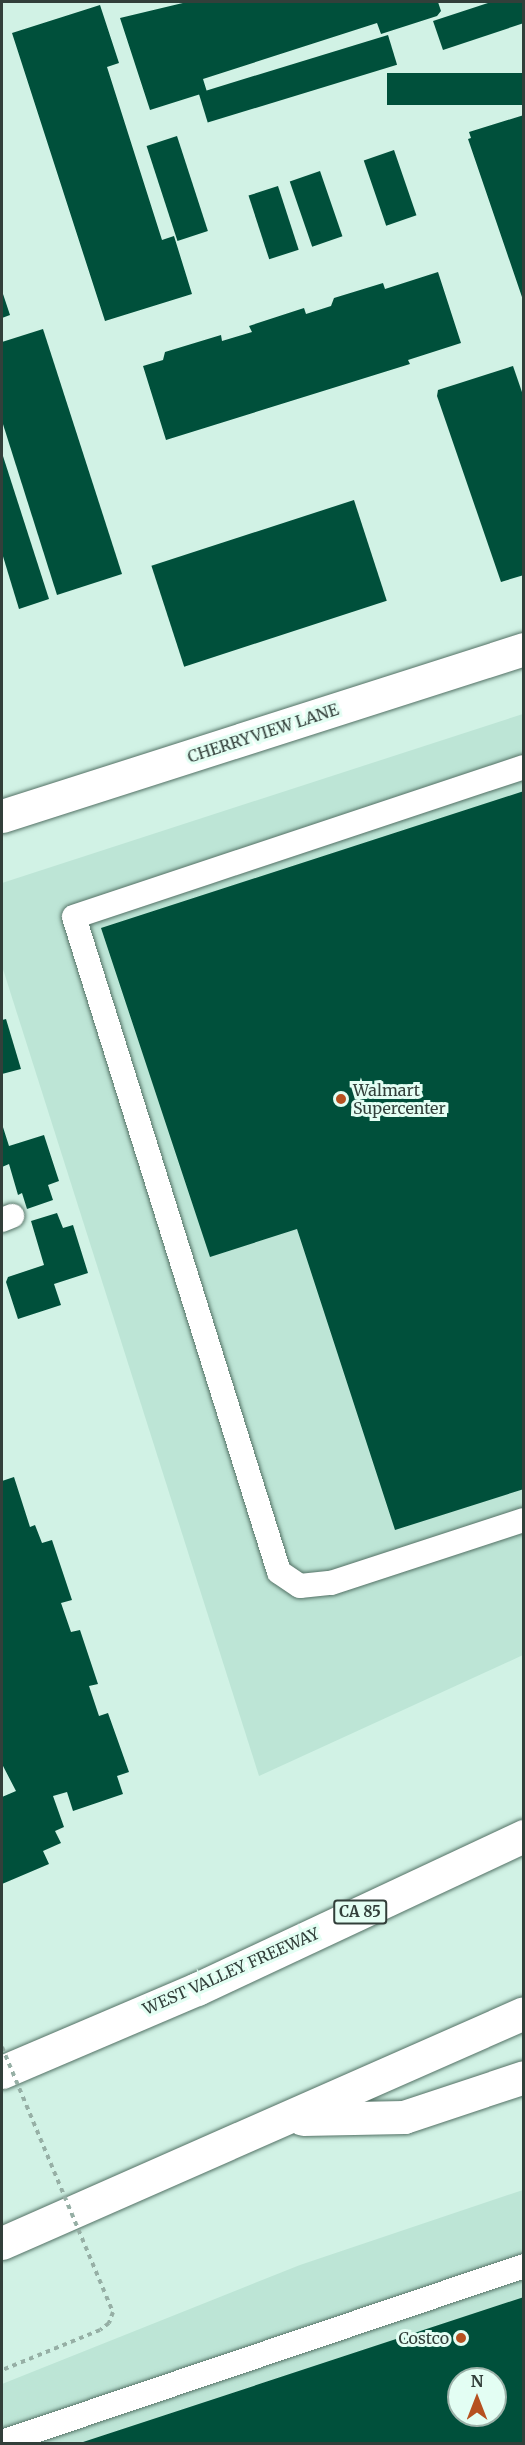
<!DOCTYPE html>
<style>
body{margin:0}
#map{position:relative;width:525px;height:2445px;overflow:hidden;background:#d1f2e5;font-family:Merriweather,serif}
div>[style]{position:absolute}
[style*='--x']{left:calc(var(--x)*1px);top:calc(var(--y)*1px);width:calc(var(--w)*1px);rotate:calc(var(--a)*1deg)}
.built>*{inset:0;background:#bde5d6}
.building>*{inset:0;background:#00503b;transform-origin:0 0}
.roads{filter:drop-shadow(0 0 2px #537165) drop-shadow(0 0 2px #537165)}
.service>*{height:24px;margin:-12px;padding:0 12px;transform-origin:12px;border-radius:12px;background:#fff}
.minor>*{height:33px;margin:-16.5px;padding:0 16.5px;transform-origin:16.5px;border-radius:16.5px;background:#fff}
.motorway>*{height:33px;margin:-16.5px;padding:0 16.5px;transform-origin:16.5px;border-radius:16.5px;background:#fff}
.path-bridge>*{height:4px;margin-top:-2px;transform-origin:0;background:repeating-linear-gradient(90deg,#96afa5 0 4.5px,transparent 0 9px)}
.dots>*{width:16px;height:16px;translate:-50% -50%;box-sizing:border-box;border:3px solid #e3fef3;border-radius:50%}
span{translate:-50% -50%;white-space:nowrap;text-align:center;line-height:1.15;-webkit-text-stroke:6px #e3fef3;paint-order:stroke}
.shield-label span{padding:2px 4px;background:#e3fef3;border:2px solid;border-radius:4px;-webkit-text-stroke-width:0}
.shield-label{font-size:15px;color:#323f3a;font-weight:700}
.street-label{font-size:16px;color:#323f3a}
.poi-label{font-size:16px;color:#323f3a}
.left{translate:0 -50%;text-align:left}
.right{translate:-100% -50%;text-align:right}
.frame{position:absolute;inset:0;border:3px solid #323f3a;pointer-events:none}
.north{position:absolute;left:447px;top:2367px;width:60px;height:60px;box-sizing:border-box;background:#e3fef3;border:2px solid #9cb2a9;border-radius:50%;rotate:0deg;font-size:16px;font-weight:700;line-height:24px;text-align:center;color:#323f3a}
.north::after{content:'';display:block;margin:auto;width:21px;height:27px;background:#b65120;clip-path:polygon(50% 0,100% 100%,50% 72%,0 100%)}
</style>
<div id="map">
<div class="built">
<div style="clip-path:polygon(523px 714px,523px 1655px,259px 1776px,2px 966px,2px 883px)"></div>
<div style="clip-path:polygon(evenodd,523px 2190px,523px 2443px,2px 2444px,2px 2384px,300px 2265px,523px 2190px,459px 2379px,495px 2379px,495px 2415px,459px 2415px,459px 2379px)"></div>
</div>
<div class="building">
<div style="clip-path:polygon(187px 2px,438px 2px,441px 11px,437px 16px,381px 34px,377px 23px,203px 79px,207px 92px,150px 110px,120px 18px)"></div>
<div style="clip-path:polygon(491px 2px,524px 2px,524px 23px,443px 50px,433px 21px)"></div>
<div style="clip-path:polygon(100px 5px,119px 63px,107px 67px,162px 240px,174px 236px,192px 294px,105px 321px,12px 33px)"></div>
<div style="left:388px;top:35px;width:31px;height:198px;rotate:73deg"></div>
<div style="left:524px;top:73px;width:32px;height:137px;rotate:90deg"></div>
<div style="clip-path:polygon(524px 115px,524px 300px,523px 300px,468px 139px,471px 138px,469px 132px)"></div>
<div style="left:177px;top:136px;width:100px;height:32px;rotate:72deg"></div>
<div style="left:394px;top:150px;width:69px;height:32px;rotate:71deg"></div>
<div style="left:320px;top:171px;width:69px;height:32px;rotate:71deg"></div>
<div style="left:278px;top:186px;width:67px;height:31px;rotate:72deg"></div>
<div style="clip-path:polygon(438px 272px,461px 343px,408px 360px,410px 364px,166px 440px,143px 366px,163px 360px,165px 352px,221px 335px,222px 341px,252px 332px,249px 326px,304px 308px,306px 314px,331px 306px,334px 298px,383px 283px,385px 289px)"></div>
<div style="clip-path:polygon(2px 291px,10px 315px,2px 318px)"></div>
<div style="clip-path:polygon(43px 329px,122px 574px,57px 595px,2px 421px,2px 342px)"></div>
<div style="clip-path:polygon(513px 366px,524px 398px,524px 575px,501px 582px,437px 396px,438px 390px)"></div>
<div style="clip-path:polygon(2px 453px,49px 599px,19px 609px,2px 553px)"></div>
<div style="left:354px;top:500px;width:106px;height:213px;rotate:72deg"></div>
<div style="clip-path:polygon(524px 791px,524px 1489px,395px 1530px,297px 1229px,210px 1257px,101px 928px)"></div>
<div style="clip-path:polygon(6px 1019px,21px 1069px,2px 1074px,2px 1020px)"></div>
<div style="clip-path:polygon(2px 1124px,9px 1146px,44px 1135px,59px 1181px,48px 1185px,53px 1200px,27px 1209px,22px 1193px,18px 1195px,9px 1164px,2px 1167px)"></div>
<div style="clip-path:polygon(57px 1213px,63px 1228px,73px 1225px,88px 1273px,54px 1284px,61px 1305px,18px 1319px,6px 1282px,8px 1277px,44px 1265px,31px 1221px)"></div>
<div style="clip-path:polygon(14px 1477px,30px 1527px,35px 1525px,42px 1543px,52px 1540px,72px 1600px,61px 1603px,71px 1632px,80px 1630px,98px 1684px,89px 1686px,99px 1716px,108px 1713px,129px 1772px,117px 1776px,123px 1794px,73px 1811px,67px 1792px,53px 1796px,64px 1827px,55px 1831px,61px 1843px,43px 1851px,49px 1864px,2px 1884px,2px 1797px,16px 1791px,2px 1764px,2px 1481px)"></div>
<div style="clip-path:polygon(evenodd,524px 2297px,524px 2444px,80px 2444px,80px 2443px,524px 2297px,459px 2379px,495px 2379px,495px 2415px,459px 2415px,459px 2379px)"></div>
</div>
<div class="roads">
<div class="service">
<div style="--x:524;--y:767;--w:474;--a:161.6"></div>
<div style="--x:74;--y:917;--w:686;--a:72.62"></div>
<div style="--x:279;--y:1572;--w:25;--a:34"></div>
<div style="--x:300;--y:1586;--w:31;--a:-6"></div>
<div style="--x:331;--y:1583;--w:203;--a:-18.1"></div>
<div style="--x:2;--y:1220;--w:11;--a:-22"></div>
<div style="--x:2;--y:2442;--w:551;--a:-18.63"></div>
</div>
<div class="minor">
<div style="--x:2;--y:816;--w:548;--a:-17.74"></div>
</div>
<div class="motorway">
<div style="--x:2;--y:2072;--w:212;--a:-23.1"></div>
<div style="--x:197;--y:1989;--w:361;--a:-25.1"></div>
<div style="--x:303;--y:2119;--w:101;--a:-1.1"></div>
<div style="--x:404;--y:2117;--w:126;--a:-18.4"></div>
<div style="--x:2;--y:2243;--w:570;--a:-23.78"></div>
</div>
</div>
<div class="path-bridge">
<div style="--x:2;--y:2047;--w:287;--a:67.3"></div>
<div style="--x:113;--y:2312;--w:12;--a:110"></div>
<div style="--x:109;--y:2323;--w:11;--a:142"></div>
<div style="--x:100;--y:2330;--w:106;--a:157.8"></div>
</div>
<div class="dots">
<div style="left:341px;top:1099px;background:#b65120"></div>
<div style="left:461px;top:2338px;background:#b65120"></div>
</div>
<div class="shield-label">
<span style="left:360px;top:1912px">CA 85</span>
</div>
<div class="street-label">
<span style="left:263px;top:733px;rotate:-18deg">CHERRYVIEW LANE</span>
<span style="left:231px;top:1971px;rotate:-24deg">WEST VALLEY FREEWAY</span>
</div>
<div class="poi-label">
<span class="left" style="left:353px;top:1099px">Walmart<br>Supercenter</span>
<span class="right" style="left:449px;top:2338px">Costco</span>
</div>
<div class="frame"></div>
<div class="north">N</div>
</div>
